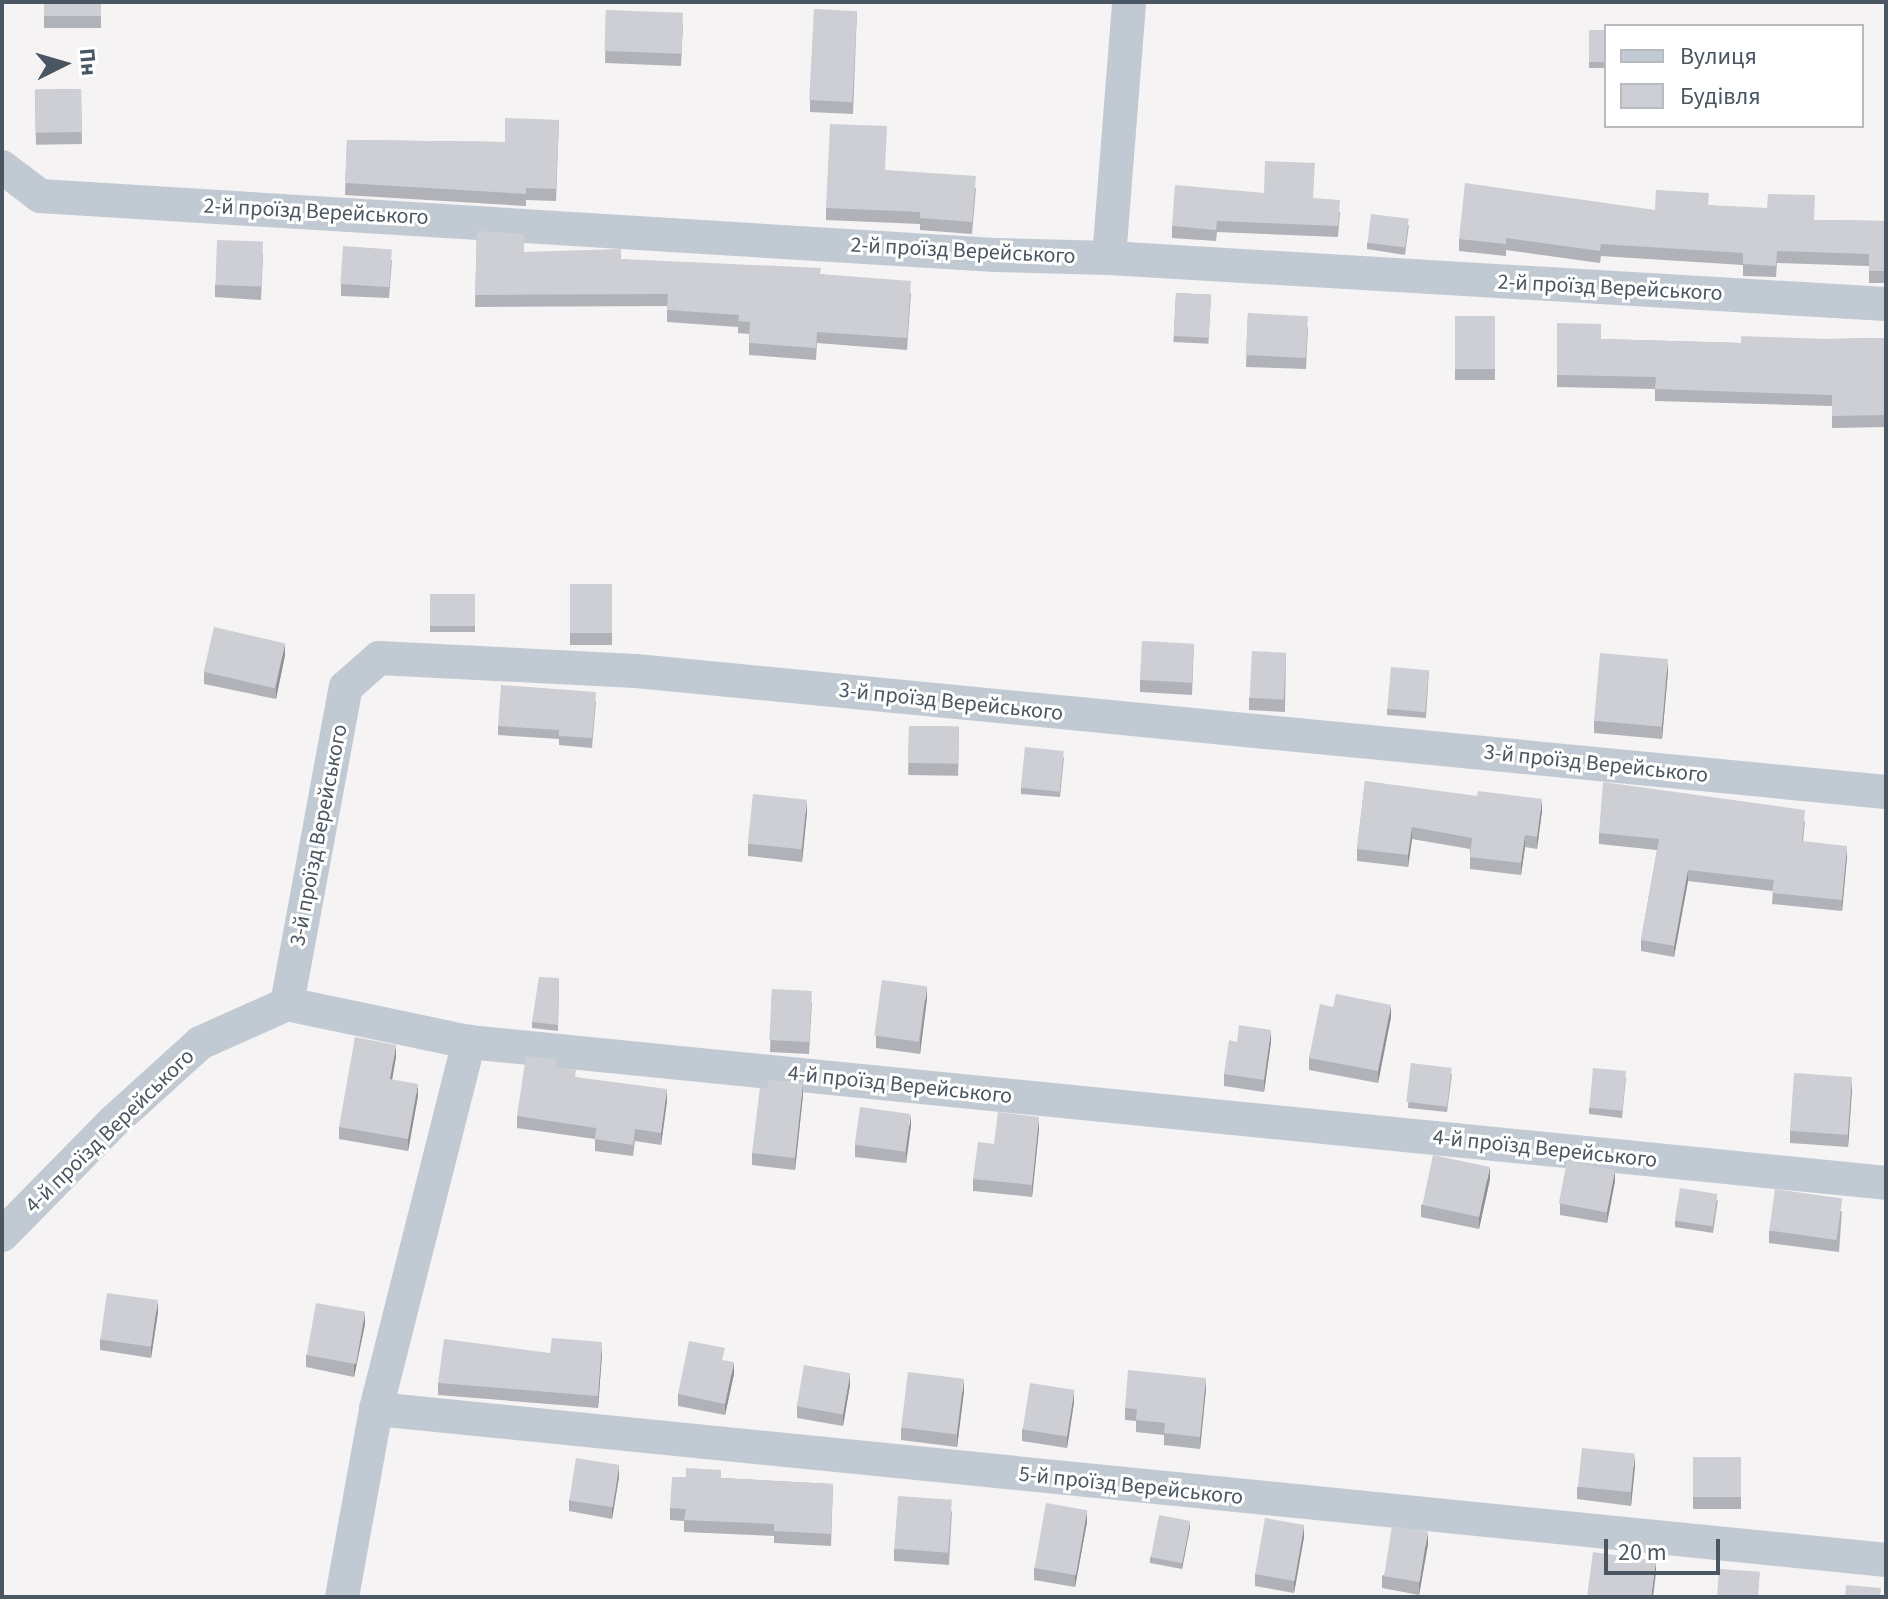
<!DOCTYPE html>
<meta charset="utf-8">
<style>
body{margin:0}
#map{position:relative;width:1888px;height:1599px;overflow:hidden;background:#f5f3f3;font-family:"Source Sans 3",sans-serif}
div>[style]{position:absolute}
[style*='--x']{left:calc(var(--x)*1px);top:calc(var(--y)*1px);width:calc(var(--w)*1px);rotate:calc(var(--a)*1deg)}
.street>*{height:34px;margin:-17px;padding:0 17px;transform-origin:17px;border-radius:17px;background:#c1cad2}
.wall>*{inset:0;background:#b0b2b7;transform-origin:0 0}
.shaded-wall>*{inset:0;background:#909195}
.building>*{inset:0;background:#cdcfd5;transform-origin:0 0}
span{translate:-50% -50%;white-space:nowrap;text-align:center;line-height:1.15;-webkit-text-stroke:6px #fff;paint-order:stroke}
.street-label{font-size:22px;color:#4a5661}
.frame{position:absolute;inset:0;border:4px solid #4a5661;pointer-events:none}
.legend{position:absolute;left:1604px;top:24px;width:260px;height:104px;box-sizing:border-box;background:#fff;border:2px solid #b7bbc0;margin:0;padding:10px 14px;list-style:none;font-size:24px;color:#4a5661}
.legend li{display:flex;align-items:center;gap:16px;height:40px}
.legend b{width:40px;border:2px solid #b7bbc0}
.north{position:absolute;left:24px;top:24px;width:80px;height:80px;-webkit-text-stroke:6px #fff;paint-order:stroke;rotate:85deg;font-size:22px;font-weight:700;line-height:32px;text-align:center;color:#4a5661}
.north::after{content:'';display:block;margin:auto;width:28px;height:36px;background:#4a5661;clip-path:polygon(50% 0,100% 100%,50% 72%,0 100%)}
.scale{position:absolute;left:1604px;top:1539px;width:116px;height:36px;box-sizing:border-box;border:4px solid #4a5661;border-top:0;padding-left:10px;font-size:24px;line-height:28px;white-space:nowrap;color:#4a5661;-webkit-text-stroke:6px #fff;paint-order:stroke}
</style>
<div id="map">
<div class="street">
<div style="--x:2;--y:167;--w:48;--a:37.3"></div>
<div style="--x:40;--y:196;--w:957;--a:3.54"></div>
<div style="--x:995;--y:255;--w:114;--a:1.5"></div>
<div style="--x:1109;--y:258;--w:778;--a:3.39"></div>
<div style="--x:1109;--y:258;--w:257;--a:-85.5"></div>
<div style="--x:287;--y:1004;--w:322;--a:-79.5"></div>
<div style="--x:346;--y:687;--w:44;--a:-41.3"></div>
<div style="--x:379;--y:658;--w:257;--a:2.9"></div>
<div style="--x:636;--y:671;--w:1256;--a:5.53"></div>
<div style="--x:2;--y:1235;--w:158;--a:-45.5"></div>
<div style="--x:113;--y:1122;--w:118;--a:-42.2"></div>
<div style="--x:200;--y:1043;--w:95;--a:-24.1"></div>
<div style="--x:287;--y:1004;--w:186;--a:11.8"></div>
<div style="--x:469;--y:1042;--w:1424;--a:5.68"></div>
<div style="--x:376;--y:1409;--w:1518;--a:5.71"></div>
<div style="--x:342;--y:1597;--w:191;--a:-79.7"></div>
<div style="--x:376;--y:1409;--w:379;--a:-75.8"></div>
</div>
<div class="wall">
<div style="left:44px;top:2px;width:57px;height:26px"></div>
<div style="clip-path:polygon(606px 10px,683px 25px,681px 66px,605px 63px)"></div>
<div style="clip-path:polygon(857px 11px,853px 114px,810px 112px,810px 100px)"></div>
<div style="left:1589px;top:30px;width:17px;height:38px"></div>
<div style="left:81px;top:89px;width:55px;height:46px;rotate:89deg"></div>
<div style="clip-path:polygon(559px 120px,556px 201px,526px 200px,526px 206px,345px 195px,347px 140px,505px 142px)"></div>
<div style="clip-path:polygon(886px 170px,976px 188px,972px 234px,920px 230px,920px 224px,826px 220px,826px 208px)"></div>
<div style="clip-path:polygon(1314px 198px,1340px 212px,1338px 237px,1217px 232px,1216px 241px,1172px 238px,1172px 226px)"></div>
<div style="clip-path:polygon(1709px 205px,1814px 220px,1886px 221px,1886px 283px,1869px 283px,1869px 266px,1777px 263px,1776px 277px,1743px 276px,1743px 265px,1601px 256px,1600px 263px,1506px 250px,1506px 256px,1459px 251px,1459px 239px,1655px 210px)"></div>
<div style="clip-path:polygon(1409px 225px,1405px 255px,1367px 249px,1367px 243px)"></div>
<div style="clip-path:polygon(477px 231px,524px 252px,821px 274px,911px 293px,907px 350px,817px 343px,816px 360px,749px 355px,749px 334px,738px 333px,738px 327px,667px 322px,667px 306px,475px 307px)"></div>
<div style="clip-path:polygon(263px 254px,261px 300px,215px 297px,215px 285px)"></div>
<div style="clip-path:polygon(392px 260px,389px 298px,341px 296px,341px 284px)"></div>
<div style="left:1176px;top:293px;width:35px;height:49px;rotate:3deg"></div>
<div style="clip-path:polygon(1248px 313px,1308px 327px,1306px 369px,1246px 367px)"></div>
<div style="left:1455px;top:316px;width:40px;height:64px"></div>
<div style="clip-path:polygon(1557px 323px,1601px 339px,1741px 343px,1826px 339px,1886px 338px,1886px 427px,1832px 428px,1832px 406px,1655px 401px,1655px 389px,1557px 387px)"></div>
<div style="left:612px;top:584px;width:61px;height:42px;rotate:90deg"></div>
<div style="left:475px;top:594px;width:38px;height:45px;rotate:90deg"></div>
<div style="clip-path:polygon(1194px 644px,1192px 695px,1140px 692px,1140px 680px)"></div>
<div style="clip-path:polygon(1286px 653px,1285px 712px,1249px 710px,1249px 698px)"></div>
<div style="clip-path:polygon(285px 655px,276px 699px,204px 684px,204px 672px)"></div>
<div style="clip-path:polygon(1429px 670px,1426px 718px,1387px 715px,1387px 709px)"></div>
<div style="clip-path:polygon(1668px 671px,1662px 739px,1594px 733px,1594px 721px)"></div>
<div style="clip-path:polygon(596px 701px,592px 748px,559px 745px,559px 739px,498px 735px,498px 726px)"></div>
<div style="left:909px;top:726px;width:50px;height:49px;rotate:1deg"></div>
<div style="clip-path:polygon(1064px 757px,1060px 797px,1021px 794px,1021px 788px)"></div>
<div style="clip-path:polygon(1365px 781px,1542px 811px,1537px 849px,1525px 847px,1521px 875px,1470px 869px,1470px 849px,1412px 839px,1408px 867px,1357px 861px,1357px 849px)"></div>
<div style="clip-path:polygon(807px 812px,802px 862px,748px 856px,748px 844px)"></div>
<div style="clip-path:polygon(1805px 821px,1803px 842px,1847px 857px,1842px 911px,1772px 904px,1773px 891px,1688px 881px,1674px 957px,1641px 951px,1641px 940px,1657px 850px,1599px 844px,1599px 833px)"></div>
<div style="clip-path:polygon(559px 978px,558px 1031px,532px 1028px,532px 1022px)"></div>
<div style="clip-path:polygon(772px 989px,812px 1003px,809px 1054px,770px 1052px)"></div>
<div style="clip-path:polygon(927px 998px,920px 1054px,876px 1048px,876px 1036px)"></div>
<div style="clip-path:polygon(1333px 1007px,1391px 1017px,1378px 1083px,1309px 1070px,1309px 1058px)"></div>
<div style="clip-path:polygon(1237px 1042px,1271px 1042px,1264px 1092px,1224px 1086px,1224px 1074px)"></div>
<div style="clip-path:polygon(396px 1057px,392px 1080px,418px 1096px,408px 1151px,339px 1139px,339px 1127px)"></div>
<div style="clip-path:polygon(1411px 1063px,1452px 1074px,1447px 1112px,1408px 1108px)"></div>
<div style="clip-path:polygon(556px 1067px,576px 1077px,667px 1101px,661px 1145px,635px 1141px,633px 1156px,595px 1151px,595px 1139px,517px 1128px,517px 1116px)"></div>
<div style="clip-path:polygon(1626px 1077px,1622px 1118px,1589px 1114px,1589px 1108px)"></div>
<div style="clip-path:polygon(1852px 1089px,1848px 1147px,1790px 1143px,1790px 1131px)"></div>
<div style="clip-path:polygon(803px 1095px,795px 1170px,752px 1165px,752px 1153px)"></div>
<div style="clip-path:polygon(911px 1125px,906px 1163px,855px 1157px,855px 1145px)"></div>
<div style="clip-path:polygon(1039px 1129px,1032px 1197px,973px 1191px,973px 1179px,994px 1144px)"></div>
<div style="clip-path:polygon(1490px 1179px,1479px 1229px,1421px 1217px,1421px 1205px)"></div>
<div style="clip-path:polygon(1615px 1181px,1607px 1223px,1560px 1215px,1560px 1203px)"></div>
<div style="clip-path:polygon(1718px 1200px,1713px 1233px,1675px 1227px,1675px 1221px)"></div>
<div style="clip-path:polygon(1842px 1211px,1839px 1252px,1769px 1243px,1769px 1231px)"></div>
<div style="clip-path:polygon(158px 1312px,151px 1358px,100px 1350px,100px 1339px)"></div>
<div style="clip-path:polygon(365px 1324px,354px 1377px,306px 1367px,306px 1355px)"></div>
<div style="clip-path:polygon(550px 1353px,602px 1354px,598px 1408px,438px 1395px,438px 1383px)"></div>
<div style="clip-path:polygon(734px 1374px,725px 1415px,678px 1406px,678px 1394px)"></div>
<div style="clip-path:polygon(850px 1385px,843px 1426px,797px 1418px,797px 1406px)"></div>
<div style="clip-path:polygon(1206px 1389px,1200px 1449px,1164px 1445px,1164px 1435px,1136px 1432px,1136px 1421px,1125px 1420px,1125px 1408px)"></div>
<div style="clip-path:polygon(964px 1391px,957px 1447px,901px 1440px,901px 1428px)"></div>
<div style="clip-path:polygon(1074px 1402px,1067px 1448px,1022px 1441px,1022px 1429px)"></div>
<div style="left:1693px;top:1457px;width:48px;height:52px"></div>
<div style="clip-path:polygon(1635px 1466px,1631px 1506px,1577px 1499px,1577px 1487px)"></div>
<div style="clip-path:polygon(619px 1477px,612px 1519px,569px 1511px,569px 1500px)"></div>
<div style="clip-path:polygon(721px 1478px,833px 1484px,831px 1546px,774px 1543px,774px 1536px,684px 1532px,684px 1521px,670px 1520px,670px 1508px)"></div>
<div style="clip-path:polygon(952px 1511px,949px 1565px,894px 1561px,894px 1549px)"></div>
<div style="clip-path:polygon(1087px 1522px,1075px 1587px,1034px 1580px,1034px 1568px)"></div>
<div style="clip-path:polygon(1190px 1527px,1182px 1569px,1150px 1563px,1150px 1557px)"></div>
<div style="clip-path:polygon(1304px 1537px,1294px 1593px,1255px 1586px,1255px 1574px)"></div>
<div style="clip-path:polygon(1428px 1544px,1419px 1595px,1382px 1588px,1382px 1576px)"></div>
</div>
<div class="shaded-wall">
<div style="clip-path:polygon(285px 643px,285px 655px,276px 699px,276px 687px)"></div>
<div style="clip-path:polygon(1668px 659px,1668px 671px,1662px 739px,1662px 727px)"></div>
<div style="clip-path:polygon(1542px 799px,1542px 811px,1537px 849px,1537px 837px)"></div>
<div style="clip-path:polygon(807px 800px,807px 812px,802px 862px,802px 850px)"></div>
<div style="clip-path:polygon(1412px 827px,1412px 839px,1408px 867px,1408px 855px)"></div>
<div style="clip-path:polygon(1525px 835px,1525px 847px,1521px 875px,1521px 863px)"></div>
<div style="clip-path:polygon(1847px 846px,1847px 857px,1842px 911px,1842px 900px)"></div>
<div style="clip-path:polygon(1688px 870px,1688px 881px,1674px 957px,1674px 946px)"></div>
<div style="clip-path:polygon(927px 986px,927px 998px,920px 1054px,920px 1042px)"></div>
<div style="clip-path:polygon(1391px 1005px,1391px 1017px,1378px 1083px,1378px 1071px)"></div>
<div style="clip-path:polygon(1271px 1030px,1271px 1042px,1264px 1092px,1264px 1080px)"></div>
<div style="clip-path:polygon(396px 1045px,396px 1057px,390px 1091px,390px 1079px)"></div>
<div style="clip-path:polygon(1852px 1077px,1852px 1089px,1848px 1147px,1848px 1135px)"></div>
<div style="clip-path:polygon(803px 1083px,803px 1095px,795px 1170px,795px 1158px)"></div>
<div style="clip-path:polygon(418px 1084px,418px 1096px,408px 1151px,408px 1139px)"></div>
<div style="clip-path:polygon(667px 1089px,667px 1101px,661px 1145px,661px 1133px)"></div>
<div style="clip-path:polygon(911px 1114px,911px 1125px,906px 1163px,906px 1151px)"></div>
<div style="clip-path:polygon(1039px 1117px,1039px 1129px,1032px 1197px,1032px 1185px)"></div>
<div style="clip-path:polygon(1490px 1167px,1490px 1179px,1479px 1229px,1479px 1217px)"></div>
<div style="clip-path:polygon(1615px 1170px,1615px 1181px,1607px 1223px,1607px 1211px)"></div>
<div style="clip-path:polygon(158px 1300px,158px 1312px,151px 1358px,151px 1346px)"></div>
<div style="clip-path:polygon(365px 1312px,365px 1324px,354px 1377px,354px 1365px)"></div>
<div style="clip-path:polygon(602px 1342px,602px 1354px,598px 1408px,598px 1396px)"></div>
<div style="clip-path:polygon(734px 1362px,734px 1374px,725px 1415px,725px 1404px)"></div>
<div style="clip-path:polygon(850px 1373px,850px 1385px,843px 1426px,843px 1414px)"></div>
<div style="clip-path:polygon(1206px 1378px,1206px 1389px,1200px 1449px,1200px 1437px)"></div>
<div style="clip-path:polygon(964px 1379px,964px 1391px,957px 1447px,957px 1435px)"></div>
<div style="clip-path:polygon(1074px 1390px,1074px 1402px,1067px 1448px,1067px 1436px)"></div>
<div style="clip-path:polygon(1635px 1454px,1635px 1466px,1631px 1506px,1631px 1494px)"></div>
<div style="clip-path:polygon(619px 1465px,619px 1477px,612px 1519px,612px 1507px)"></div>
<div style="clip-path:polygon(1087px 1510px,1087px 1522px,1075px 1587px,1075px 1575px)"></div>
<div style="clip-path:polygon(1190px 1521px,1190px 1527px,1182px 1569px,1182px 1563px)"></div>
<div style="clip-path:polygon(1304px 1525px,1304px 1537px,1294px 1593px,1294px 1581px)"></div>
<div style="clip-path:polygon(1428px 1532px,1428px 1544px,1419px 1595px,1419px 1583px)"></div>
<div style="clip-path:polygon(1656px 1561px,1656px 1573px,1653px 1597px,1651px 1597px)"></div>
</div>
<div class="building">
<div style="left:44px;top:2px;width:57px;height:14px"></div>
<div style="left:814px;top:9px;width:43px;height:91px;rotate:3deg"></div>
<div style="left:606px;top:10px;width:77px;height:41px;rotate:2deg"></div>
<div style="left:1589px;top:30px;width:17px;height:32px"></div>
<div style="left:81px;top:89px;width:43px;height:46px;rotate:89deg"></div>
<div style="clip-path:polygon(505px 118px,559px 120px,556px 189px,526px 188px,526px 194px,345px 183px,347px 140px,505px 142px)"></div>
<div style="clip-path:polygon(830px 124px,887px 126px,885px 170px,976px 176px,972px 222px,920px 218px,920px 212px,826px 208px)"></div>
<div style="clip-path:polygon(1265px 161px,1315px 163px,1313px 198px,1340px 200px,1338px 226px,1217px 221px,1216px 230px,1172px 226px,1175px 185px,1264px 193px)"></div>
<div style="clip-path:polygon(1465px 183px,1655px 210px,1656px 190px,1709px 193px,1708px 205px,1767px 208px,1768px 194px,1815px 195px,1814px 220px,1886px 221px,1886px 271px,1869px 271px,1869px 254px,1777px 251px,1776px 266px,1743px 264px,1743px 253px,1601px 244px,1600px 251px,1506px 238px,1506px 244px,1459px 239px)"></div>
<div style="left:1371px;top:214px;width:38px;height:29px;rotate:7deg"></div>
<div style="clip-path:polygon(477px 231px,524px 234px,524px 252px,621px 249px,621px 259px,821px 268px,820px 274px,911px 281px,907px 338px,817px 332px,816px 348px,749px 343px,750px 322px,738px 321px,739px 315px,667px 310px,668px 294px,475px 295px)"></div>
<div style="left:217px;top:240px;width:46px;height:45px;rotate:2deg"></div>
<div style="left:343px;top:246px;width:49px;height:38px;rotate:4deg"></div>
<div style="left:1176px;top:293px;width:35px;height:43px;rotate:3deg"></div>
<div style="left:1248px;top:313px;width:60px;height:42px;rotate:3deg"></div>
<div style="left:1455px;top:316px;width:40px;height:53px"></div>
<div style="clip-path:polygon(1557px 323px,1601px 324px,1601px 339px,1741px 343px,1741px 336px,1826px 339px,1886px 338px,1886px 415px,1832px 416px,1832px 395px,1655px 389px,1656px 377px,1557px 375px)"></div>
<div style="left:612px;top:584px;width:49px;height:42px;rotate:90deg"></div>
<div style="left:475px;top:594px;width:32px;height:45px;rotate:90deg"></div>
<div style="left:214px;top:627px;width:73px;height:46px;rotate:13deg"></div>
<div style="left:1142px;top:641px;width:52px;height:39px;rotate:3deg"></div>
<div style="left:1252px;top:651px;width:34px;height:47px;rotate:3deg"></div>
<div style="left:1600px;top:653px;width:68px;height:68px;rotate:5deg"></div>
<div style="left:1391px;top:667px;width:38px;height:42px;rotate:5deg"></div>
<div style="clip-path:polygon(501px 685px,596px 692px,592px 738px,559px 736px,559px 730px,498px 726px)"></div>
<div style="left:909px;top:726px;width:50px;height:37px;rotate:1deg"></div>
<div style="left:1025px;top:747px;width:39px;height:41px;rotate:6deg"></div>
<div style="clip-path:polygon(1365px 781px,1477px 796px,1478px 791px,1542px 799px,1537px 837px,1525px 835px,1521px 863px,1470px 857px,1472px 838px,1412px 827px,1408px 855px,1357px 849px)"></div>
<div style="clip-path:polygon(1603px 782px,1805px 810px,1802px 841px,1847px 846px,1842px 900px,1772px 893px,1774px 880px,1688px 870px,1674px 946px,1641px 940px,1659px 839px,1599px 833px)"></div>
<div style="left:753px;top:794px;width:54px;height:50px;rotate:6deg"></div>
<div style="clip-path:polygon(539px 977px,559px 978px,558px 1025px,532px 1022px)"></div>
<div style="left:882px;top:980px;width:45px;height:56px;rotate:8deg"></div>
<div style="left:772px;top:989px;width:40px;height:51px;rotate:3deg"></div>
<div style="clip-path:polygon(1336px 994px,1391px 1005px,1378px 1071px,1309px 1058px,1320px 1004px,1333px 1007px)"></div>
<div style="clip-path:polygon(1239px 1025px,1271px 1030px,1264px 1080px,1224px 1074px,1229px 1040px,1237px 1042px)"></div>
<div style="clip-path:polygon(355px 1037px,396px 1045px,390px 1079px,418px 1084px,408px 1139px,339px 1127px)"></div>
<div style="clip-path:polygon(526px 1056px,556px 1059px,556px 1067px,576px 1070px,575px 1077px,667px 1089px,661px 1133px,635px 1129px,633px 1145px,595px 1139px,596px 1128px,517px 1116px)"></div>
<div style="left:1411px;top:1063px;width:41px;height:39px;rotate:7deg"></div>
<div style="left:1593px;top:1068px;width:33px;height:40px;rotate:5deg"></div>
<div style="left:1794px;top:1073px;width:58px;height:58px;rotate:4deg"></div>
<div style="clip-path:polygon(768px 1080px,803px 1083px,795px 1158px,752px 1153px,760px 1087px,768px 1088px)"></div>
<div style="left:860px;top:1107px;width:51px;height:38px;rotate:8deg"></div>
<div style="clip-path:polygon(998px 1112px,1039px 1117px,1032px 1185px,973px 1179px,978px 1142px,994px 1144px)"></div>
<div style="left:1433px;top:1155px;width:58px;height:51px;rotate:12deg"></div>
<div style="left:1567px;top:1161px;width:49px;height:43px;rotate:11deg"></div>
<div style="left:1680px;top:1188px;width:38px;height:33px;rotate:9deg"></div>
<div style="left:1775px;top:1189px;width:68px;height:42px;rotate:8deg"></div>
<div style="left:107px;top:1293px;width:51px;height:47px;rotate:8deg"></div>
<div style="left:316px;top:1303px;width:50px;height:53px;rotate:10deg"></div>
<div style="clip-path:polygon(552px 1338px,602px 1342px,598px 1396px,438px 1383px,444px 1339px,550px 1353px)"></div>
<div style="clip-path:polygon(689px 1341px,725px 1348px,722px 1360px,734px 1362px,725px 1404px,678px 1394px)"></div>
<div style="left:804px;top:1365px;width:47px;height:42px;rotate:10deg"></div>
<div style="clip-path:polygon(1128px 1370px,1206px 1378px,1200px 1437px,1164px 1433px,1165px 1423px,1136px 1420px,1137px 1409px,1125px 1408px)"></div>
<div style="left:908px;top:1372px;width:56px;height:56px;rotate:7deg"></div>
<div style="left:1030px;top:1383px;width:45px;height:47px;rotate:9deg"></div>
<div style="left:1582px;top:1448px;width:53px;height:39px;rotate:6deg"></div>
<div style="left:1693px;top:1457px;width:48px;height:40px"></div>
<div style="left:576px;top:1458px;width:44px;height:43px;rotate:9deg"></div>
<div style="clip-path:polygon(686px 1468px,721px 1470px,721px 1478px,833px 1484px,831px 1534px,774px 1531px,774px 1524px,684px 1520px,686px 1509px,670px 1508px,672px 1477px,686px 1477px)"></div>
<div style="left:898px;top:1496px;width:54px;height:53px;rotate:4deg"></div>
<div style="left:1046px;top:1503px;width:42px;height:66px;rotate:10deg"></div>
<div style="left:1159px;top:1515px;width:32px;height:43px;rotate:11deg"></div>
<div style="left:1265px;top:1518px;width:40px;height:57px;rotate:10deg"></div>
<div style="left:1392px;top:1526px;width:36px;height:51px;rotate:9deg"></div>
<div style="clip-path:polygon(1593px 1552px,1656px 1561px,1651px 1597px,1587px 1597px)"></div>
<div style="left:1719px;top:1569px;width:41px;height:28px;rotate:4deg"></div>
<div style="clip-path:polygon(1846px 1585px,1881px 1588px,1880px 1597px,1845px 1597px)"></div>
</div>
<div class="street-label">
<span style="left:316px;top:212px;rotate:3deg">2-й проїзд Верейського</span>
<span style="left:963px;top:251px;rotate:3deg">2-й проїзд Верейського</span>
<span style="left:1610px;top:288px;rotate:3deg">2-й проїзд Верейського</span>
<span style="left:951px;top:702px;rotate:6deg">3-й проїзд Верейського</span>
<span style="left:1596px;top:764px;rotate:6deg">3-й проїзд Верейського</span>
<span style="left:319px;top:835px;rotate:-79deg">3-й проїзд Верейського</span>
<span style="left:900px;top:1085px;rotate:6deg">4-й проїзд Верейського</span>
<span style="left:110px;top:1131px;rotate:-44deg">4-й проїзд Верейського</span>
<span style="left:1545px;top:1149px;rotate:6deg">4-й проїзд Верейського</span>
<span style="left:1131px;top:1486px;rotate:6deg">5-й проїзд Верейського</span>
</div>
<div class="frame"></div>
<ul class="legend">
<li><b style="height:10px;background:#c1cad2"></b>Вулиця</li>
<li><b style="height:22px;background:#cdcfd5"></b>Будівля</li>
</ul>
<div class="north">Пн</div>
<div class="scale">20 m</div>
</div>
